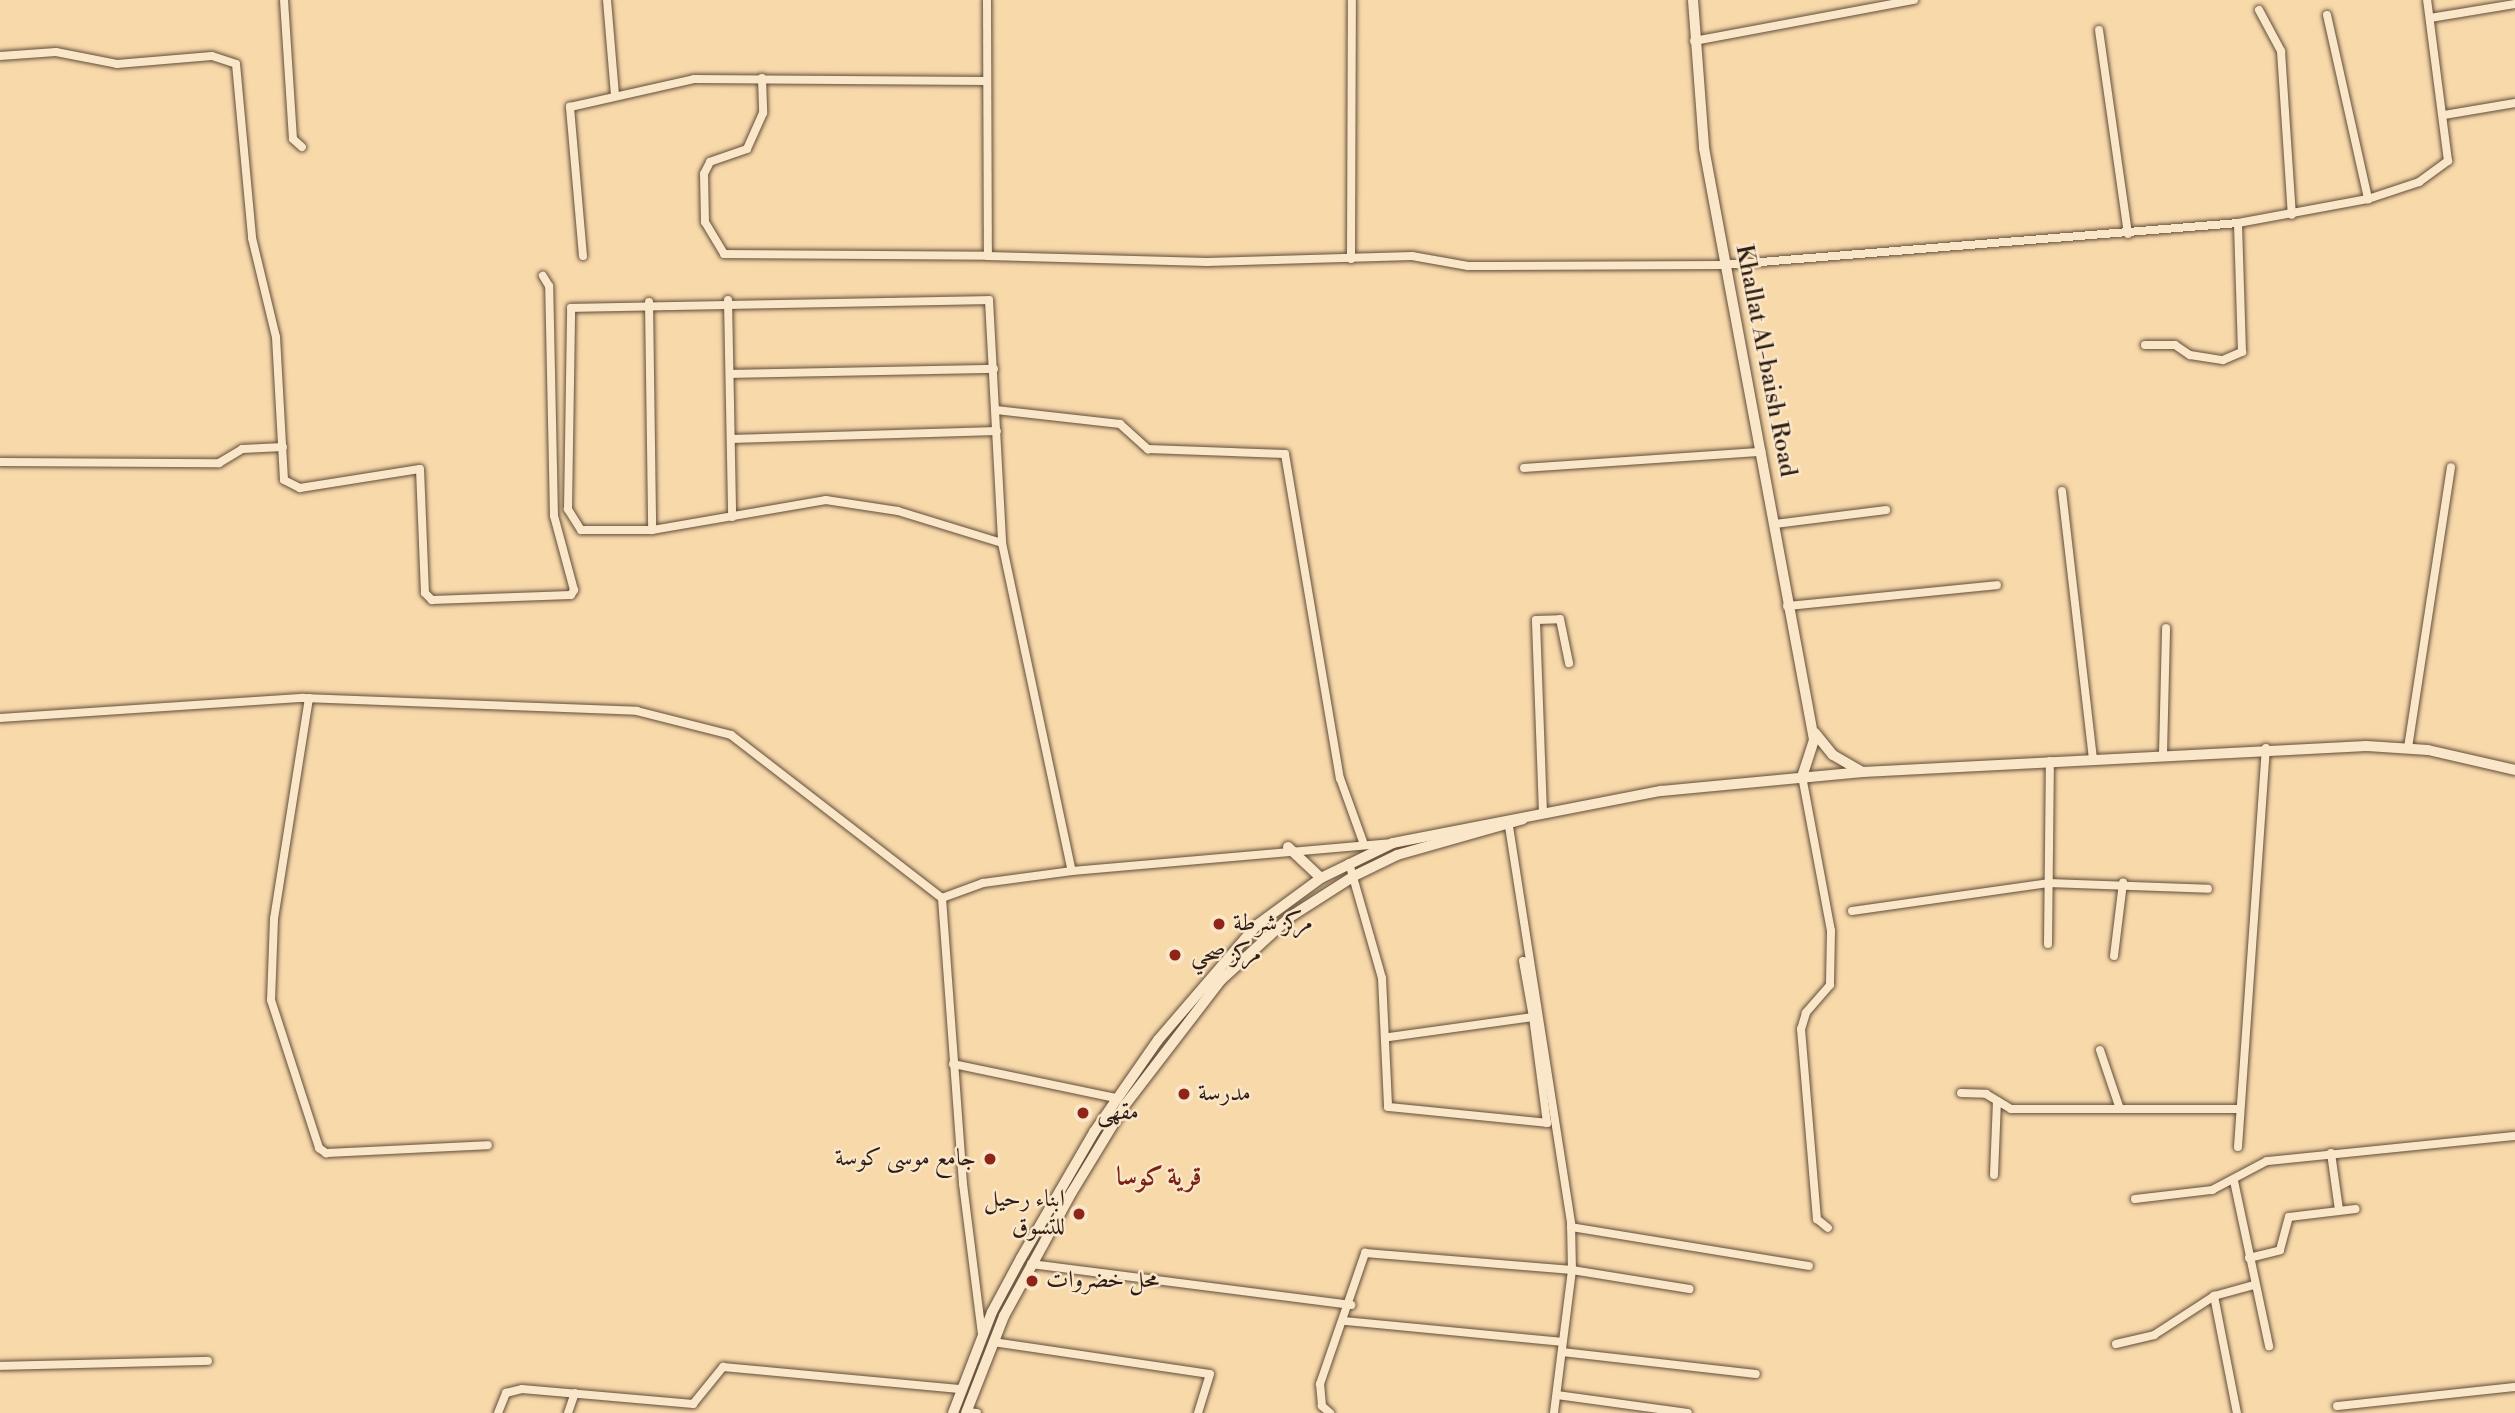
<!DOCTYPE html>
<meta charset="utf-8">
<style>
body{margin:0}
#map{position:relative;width:2515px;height:1413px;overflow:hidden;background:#f8d9aa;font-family:"Libre Bodoni",Amiri,serif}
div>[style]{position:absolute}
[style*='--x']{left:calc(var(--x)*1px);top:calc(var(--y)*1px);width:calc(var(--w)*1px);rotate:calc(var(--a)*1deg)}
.roads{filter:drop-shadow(0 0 2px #614d3b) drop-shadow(0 0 2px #614d3b)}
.street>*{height:8px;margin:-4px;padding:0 4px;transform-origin:4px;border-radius:4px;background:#fae6c8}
.secondary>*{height:10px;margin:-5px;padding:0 5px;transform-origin:5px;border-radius:5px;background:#fae6c8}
.dots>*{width:19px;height:19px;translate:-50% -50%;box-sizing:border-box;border:4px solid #fae6c8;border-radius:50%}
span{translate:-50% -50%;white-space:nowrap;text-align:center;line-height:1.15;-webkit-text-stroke:5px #fae6c8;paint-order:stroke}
.street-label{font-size:24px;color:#2f1e16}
.poi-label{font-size:24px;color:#2f1e16}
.left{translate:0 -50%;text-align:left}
.right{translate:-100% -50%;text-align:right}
.neighbourhood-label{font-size:26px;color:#7a1f14;font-weight:700}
</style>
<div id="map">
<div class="roads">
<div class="street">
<div style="--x:284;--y:0;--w:139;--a:86.3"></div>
<div style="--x:293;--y:139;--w:12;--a:42"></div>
<div style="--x:607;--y:0;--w:95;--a:85.2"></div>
<div style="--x:987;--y:0;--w:256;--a:89.8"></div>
<div style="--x:988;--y:256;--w:219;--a:1.6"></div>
<div style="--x:1207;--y:262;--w:205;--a:-1.7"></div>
<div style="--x:1412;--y:256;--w:57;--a:10.1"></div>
<div style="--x:1468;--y:266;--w:256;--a:-0.2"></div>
<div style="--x:1724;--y:265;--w:516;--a:-4.67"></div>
<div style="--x:2238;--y:223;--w:132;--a:-10.5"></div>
<div style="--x:2259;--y:10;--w:47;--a:61.8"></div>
<div style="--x:2281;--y:51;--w:164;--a:86.2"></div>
<div style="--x:2327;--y:15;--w:189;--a:77.4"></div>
<div style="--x:2368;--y:199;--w:54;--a:-18.4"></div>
<div style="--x:2419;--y:182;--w:36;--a:-36"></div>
<div style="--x:2448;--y:161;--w:162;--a:-97.4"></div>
<div style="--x:2430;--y:18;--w:86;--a:-9.4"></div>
<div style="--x:2099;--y:30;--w:206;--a:81.9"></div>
<div style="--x:1694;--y:41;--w:224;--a:-10.6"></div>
<div style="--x:0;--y:56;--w:56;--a:-4.1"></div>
<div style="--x:56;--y:52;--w:62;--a:11.1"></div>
<div style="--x:117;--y:64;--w:95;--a:-4.8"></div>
<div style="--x:212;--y:56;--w:25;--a:18"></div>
<div style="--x:236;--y:64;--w:175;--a:84.7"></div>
<div style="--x:252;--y:238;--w:102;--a:76.4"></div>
<div style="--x:276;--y:337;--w:143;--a:86.8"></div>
<div style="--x:284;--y:480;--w:18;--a:27"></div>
<div style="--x:300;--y:488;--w:121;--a:-9"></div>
<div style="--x:420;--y:469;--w:124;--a:87.7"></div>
<div style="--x:425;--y:593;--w:10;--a:45"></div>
<div style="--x:432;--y:600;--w:139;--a:-2.1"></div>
<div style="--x:571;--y:595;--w:6;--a:-59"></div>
<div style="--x:574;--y:590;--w:77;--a:-105.1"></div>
<div style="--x:554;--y:516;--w:230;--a:-91.2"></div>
<div style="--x:549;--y:286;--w:12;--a:-121"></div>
<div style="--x:762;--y:78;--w:35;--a:88"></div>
<div style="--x:763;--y:113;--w:39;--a:114"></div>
<div style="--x:747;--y:149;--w:39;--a:161"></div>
<div style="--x:710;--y:162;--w:13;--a:117"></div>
<div style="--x:704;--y:174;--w:48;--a:88.8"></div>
<div style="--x:705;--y:222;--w:37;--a:59"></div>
<div style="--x:724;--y:254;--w:264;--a:0.4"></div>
<div style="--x:2444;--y:115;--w:72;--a:-9.6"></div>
<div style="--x:583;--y:256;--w:150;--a:-95"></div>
<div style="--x:570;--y:107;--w:127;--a:-12.7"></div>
<div style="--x:694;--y:79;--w:292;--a:0.4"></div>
<div style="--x:1351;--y:259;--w:259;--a:-89.8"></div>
<div style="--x:728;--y:300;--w:217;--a:88.9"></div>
<div style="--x:649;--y:302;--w:228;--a:89.2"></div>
<div style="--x:2145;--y:345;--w:30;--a:0"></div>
<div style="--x:2175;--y:345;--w:18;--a:34"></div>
<div style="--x:2190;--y:355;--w:33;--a:9"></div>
<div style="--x:2223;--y:360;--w:21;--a:-23"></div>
<div style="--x:2242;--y:352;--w:129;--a:-91.8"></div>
<div style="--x:730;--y:374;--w:264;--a:-1.1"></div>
<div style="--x:996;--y:410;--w:125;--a:6.4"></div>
<div style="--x:1120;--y:424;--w:38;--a:42"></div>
<div style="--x:1148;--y:449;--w:137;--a:2.1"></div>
<div style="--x:1285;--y:454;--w:329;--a:80.4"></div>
<div style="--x:1340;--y:778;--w:68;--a:70.2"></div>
<div style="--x:731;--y:439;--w:266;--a:-1.7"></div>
<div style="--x:0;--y:462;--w:219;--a:0.3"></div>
<div style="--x:219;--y:463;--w:27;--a:-31"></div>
<div style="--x:242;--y:449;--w:41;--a:-2.8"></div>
<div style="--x:1524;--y:468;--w:238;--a:-3.9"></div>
<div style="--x:2062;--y:491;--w:269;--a:83.4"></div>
<div style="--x:1775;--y:524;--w:112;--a:-7.2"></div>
<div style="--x:1002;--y:543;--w:109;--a:-162.9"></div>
<div style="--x:898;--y:511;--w:73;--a:-171.3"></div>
<div style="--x:826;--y:500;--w:177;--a:170.2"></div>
<div style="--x:652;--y:530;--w:71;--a:180"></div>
<div style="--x:581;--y:530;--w:25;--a:-122"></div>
<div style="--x:568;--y:509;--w:201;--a:-89.1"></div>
<div style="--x:571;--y:308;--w:418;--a:-1.1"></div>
<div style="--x:989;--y:300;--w:243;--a:86.9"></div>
<div style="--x:1002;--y:543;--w:335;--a:78"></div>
<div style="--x:1787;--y:606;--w:211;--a:-5.7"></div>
<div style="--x:309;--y:698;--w:224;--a:99"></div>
<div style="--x:274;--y:919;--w:81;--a:92.1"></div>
<div style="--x:271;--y:1000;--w:156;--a:72"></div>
<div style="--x:319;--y:1148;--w:9;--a:36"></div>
<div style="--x:326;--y:1153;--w:162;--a:-2.8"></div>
<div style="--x:0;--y:718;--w:304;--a:-3.8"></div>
<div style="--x:303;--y:698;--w:334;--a:2.2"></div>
<div style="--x:637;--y:711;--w:97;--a:14.3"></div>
<div style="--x:731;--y:735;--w:267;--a:37.7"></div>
<div style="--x:2408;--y:748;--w:284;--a:-81.3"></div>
<div style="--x:2163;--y:754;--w:126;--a:-88.6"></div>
<div style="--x:1802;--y:776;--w:158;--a:79.4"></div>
<div style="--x:1831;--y:931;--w:54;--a:91.1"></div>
<div style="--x:1830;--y:985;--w:37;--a:131"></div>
<div style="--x:1806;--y:1013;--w:17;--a:107"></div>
<div style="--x:1801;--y:1029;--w:191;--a:85.2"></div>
<div style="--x:1817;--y:1219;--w:14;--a:39"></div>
<div style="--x:1543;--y:813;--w:193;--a:-92.1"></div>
<div style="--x:1536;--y:620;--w:24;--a:-2"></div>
<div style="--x:1560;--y:619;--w:45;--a:78.4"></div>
<div style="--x:1508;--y:820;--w:408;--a:81.1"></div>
<div style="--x:1571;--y:1223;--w:47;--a:88.8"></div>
<div style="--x:1572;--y:1270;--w:144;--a:97.2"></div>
<div style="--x:1349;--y:863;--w:120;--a:74"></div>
<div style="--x:1382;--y:978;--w:129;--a:87.3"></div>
<div style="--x:1388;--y:1107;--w:160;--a:5.7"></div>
<div style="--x:1547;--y:1123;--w:107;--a:-97.5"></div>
<div style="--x:1533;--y:1017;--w:145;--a:172.1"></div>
<div style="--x:942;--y:898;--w:44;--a:-20.1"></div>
<div style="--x:983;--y:883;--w:90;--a:-7.7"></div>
<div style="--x:1072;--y:871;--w:322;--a:-5"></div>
<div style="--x:942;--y:898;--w:287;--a:85.8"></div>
<div style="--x:963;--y:1184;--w:151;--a:82.8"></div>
<div style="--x:1852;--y:911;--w:198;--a:-8.1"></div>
<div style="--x:2048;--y:883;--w:160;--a:2.1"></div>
<div style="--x:2048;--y:944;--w:183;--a:-89.4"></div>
<div style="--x:2114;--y:956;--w:74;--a:-83"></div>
<div style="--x:1523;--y:961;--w:57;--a:79.9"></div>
<div style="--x:2100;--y:1050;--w:62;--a:71.3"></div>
<div style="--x:953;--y:1064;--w:167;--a:11.8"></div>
<div style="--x:1961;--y:1093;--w:25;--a:2"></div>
<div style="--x:1986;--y:1094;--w:29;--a:31"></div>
<div style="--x:2011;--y:1109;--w:228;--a:0"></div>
<div style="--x:2238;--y:1147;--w:400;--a:-86"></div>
<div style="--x:2331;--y:1153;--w:58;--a:82"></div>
<div style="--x:1994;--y:1175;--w:74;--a:-87.7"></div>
<div style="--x:2234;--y:1181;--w:169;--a:78"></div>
<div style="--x:2135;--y:1199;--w:78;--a:-6.7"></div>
<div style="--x:2212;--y:1190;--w:62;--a:-27.8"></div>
<div style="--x:2267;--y:1161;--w:249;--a:-5.8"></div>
<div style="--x:1571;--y:1227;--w:241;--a:9.3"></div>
<div style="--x:2249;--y:1258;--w:32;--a:-14"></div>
<div style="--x:2280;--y:1250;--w:34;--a:-75"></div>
<div style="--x:2289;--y:1217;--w:67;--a:-6.8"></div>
<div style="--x:1031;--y:1264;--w:323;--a:7.3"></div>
<div style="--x:2214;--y:1296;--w:119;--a:78.9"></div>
<div style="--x:1345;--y:1321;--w:218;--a:5.5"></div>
<div style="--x:993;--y:1342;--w:219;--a:8.4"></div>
<div style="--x:1210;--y:1374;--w:41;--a:107.1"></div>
<div style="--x:2116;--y:1344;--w:39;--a:-13"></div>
<div style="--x:2154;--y:1335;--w:72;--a:-33"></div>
<div style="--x:2214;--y:1296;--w:41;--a:-15.4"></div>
<div style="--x:1562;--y:1352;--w:195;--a:6.5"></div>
<div style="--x:0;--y:1366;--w:208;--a:-1.4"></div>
<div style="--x:1557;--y:1395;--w:132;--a:7.8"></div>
<div style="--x:2337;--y:1406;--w:179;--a:-6.1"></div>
<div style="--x:967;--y:1412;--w:10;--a:6"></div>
<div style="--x:498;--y:1413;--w:22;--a:-68"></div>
<div style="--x:506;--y:1393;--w:16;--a:-14"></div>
<div style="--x:522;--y:1389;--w:172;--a:5"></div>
<div style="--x:693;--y:1404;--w:48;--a:-51"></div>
<div style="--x:723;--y:1367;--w:240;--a:5.3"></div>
<div style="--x:568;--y:1413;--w:21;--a:-71"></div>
<div style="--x:1330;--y:1413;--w:11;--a:-139"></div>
<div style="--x:1322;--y:1406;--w:22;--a:-95"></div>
<div style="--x:1320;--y:1384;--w:139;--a:-71"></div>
<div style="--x:1365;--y:1253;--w:208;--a:4.7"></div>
<div style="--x:1572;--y:1270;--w:119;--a:9.2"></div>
</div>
<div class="secondary">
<div style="--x:1693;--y:0;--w:148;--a:85.7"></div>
<div style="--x:1704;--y:148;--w:602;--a:79.47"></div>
<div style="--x:1814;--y:740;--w:38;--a:108"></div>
<div style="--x:1815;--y:733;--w:28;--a:51"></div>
<div style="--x:1833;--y:755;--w:32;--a:30"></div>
<div style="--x:1288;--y:847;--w:45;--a:43.2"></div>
<div style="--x:953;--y:1413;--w:108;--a:-68.9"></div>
<div style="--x:992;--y:1312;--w:61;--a:-61.8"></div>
<div style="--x:1021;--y:1258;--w:146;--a:-59.9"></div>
<div style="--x:1094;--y:1132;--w:112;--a:-55.2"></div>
<div style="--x:1158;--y:1040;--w:152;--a:-49.3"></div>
<div style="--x:1257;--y:925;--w:79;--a:-36.3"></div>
<div style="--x:1321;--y:878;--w:80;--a:-25.9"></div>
<div style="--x:1393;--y:843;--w:273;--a:-11"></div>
<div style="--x:1661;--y:791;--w:203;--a:-5.4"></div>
<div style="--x:1863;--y:772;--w:504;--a:-2.96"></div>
<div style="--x:2366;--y:746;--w:62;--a:3.7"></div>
<div style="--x:2428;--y:750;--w:89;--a:12.9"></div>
<div style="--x:966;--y:1413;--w:104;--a:-68.6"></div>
<div style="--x:1004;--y:1316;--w:141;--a:-61.3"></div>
<div style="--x:1072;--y:1192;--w:102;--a:-58.7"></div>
<div style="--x:1125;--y:1105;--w:158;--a:-52.5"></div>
<div style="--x:1221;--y:980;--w:93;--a:-42.4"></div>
<div style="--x:1290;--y:917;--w:76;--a:-32.6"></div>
<div style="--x:1354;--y:876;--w:48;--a:-26"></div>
<div style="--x:1397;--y:855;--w:131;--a:-15.9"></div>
</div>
</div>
<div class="dots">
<div style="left:1219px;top:924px;background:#8f2418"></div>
<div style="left:1175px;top:955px;background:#8f2418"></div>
<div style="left:1184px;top:1094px;background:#8f2418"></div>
<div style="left:1083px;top:1113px;background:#8f2418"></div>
<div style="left:990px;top:1159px;background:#8f2418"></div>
<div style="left:1079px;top:1214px;background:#8f2418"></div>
<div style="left:1032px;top:1281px;background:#8f2418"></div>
</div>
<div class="street-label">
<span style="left:1765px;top:361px;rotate:79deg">Khallat Al-baish Road</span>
</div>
<div class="poi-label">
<span class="left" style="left:1233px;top:924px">مركز شرطة</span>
<span class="left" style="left:1191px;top:955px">مركز صحي</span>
<span class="left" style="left:1198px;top:1094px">مدرسة</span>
<span class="left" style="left:1097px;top:1113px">مقهى</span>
<span class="right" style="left:976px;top:1159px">جامع موسى كوسة</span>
<span class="right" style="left:1065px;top:1214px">ابناء رحيل<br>للتسوق</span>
<span class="left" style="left:1046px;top:1281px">محل خضروات</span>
</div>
<div class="neighbourhood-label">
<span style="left:1159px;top:1178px">قرية كوسا</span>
</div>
</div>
